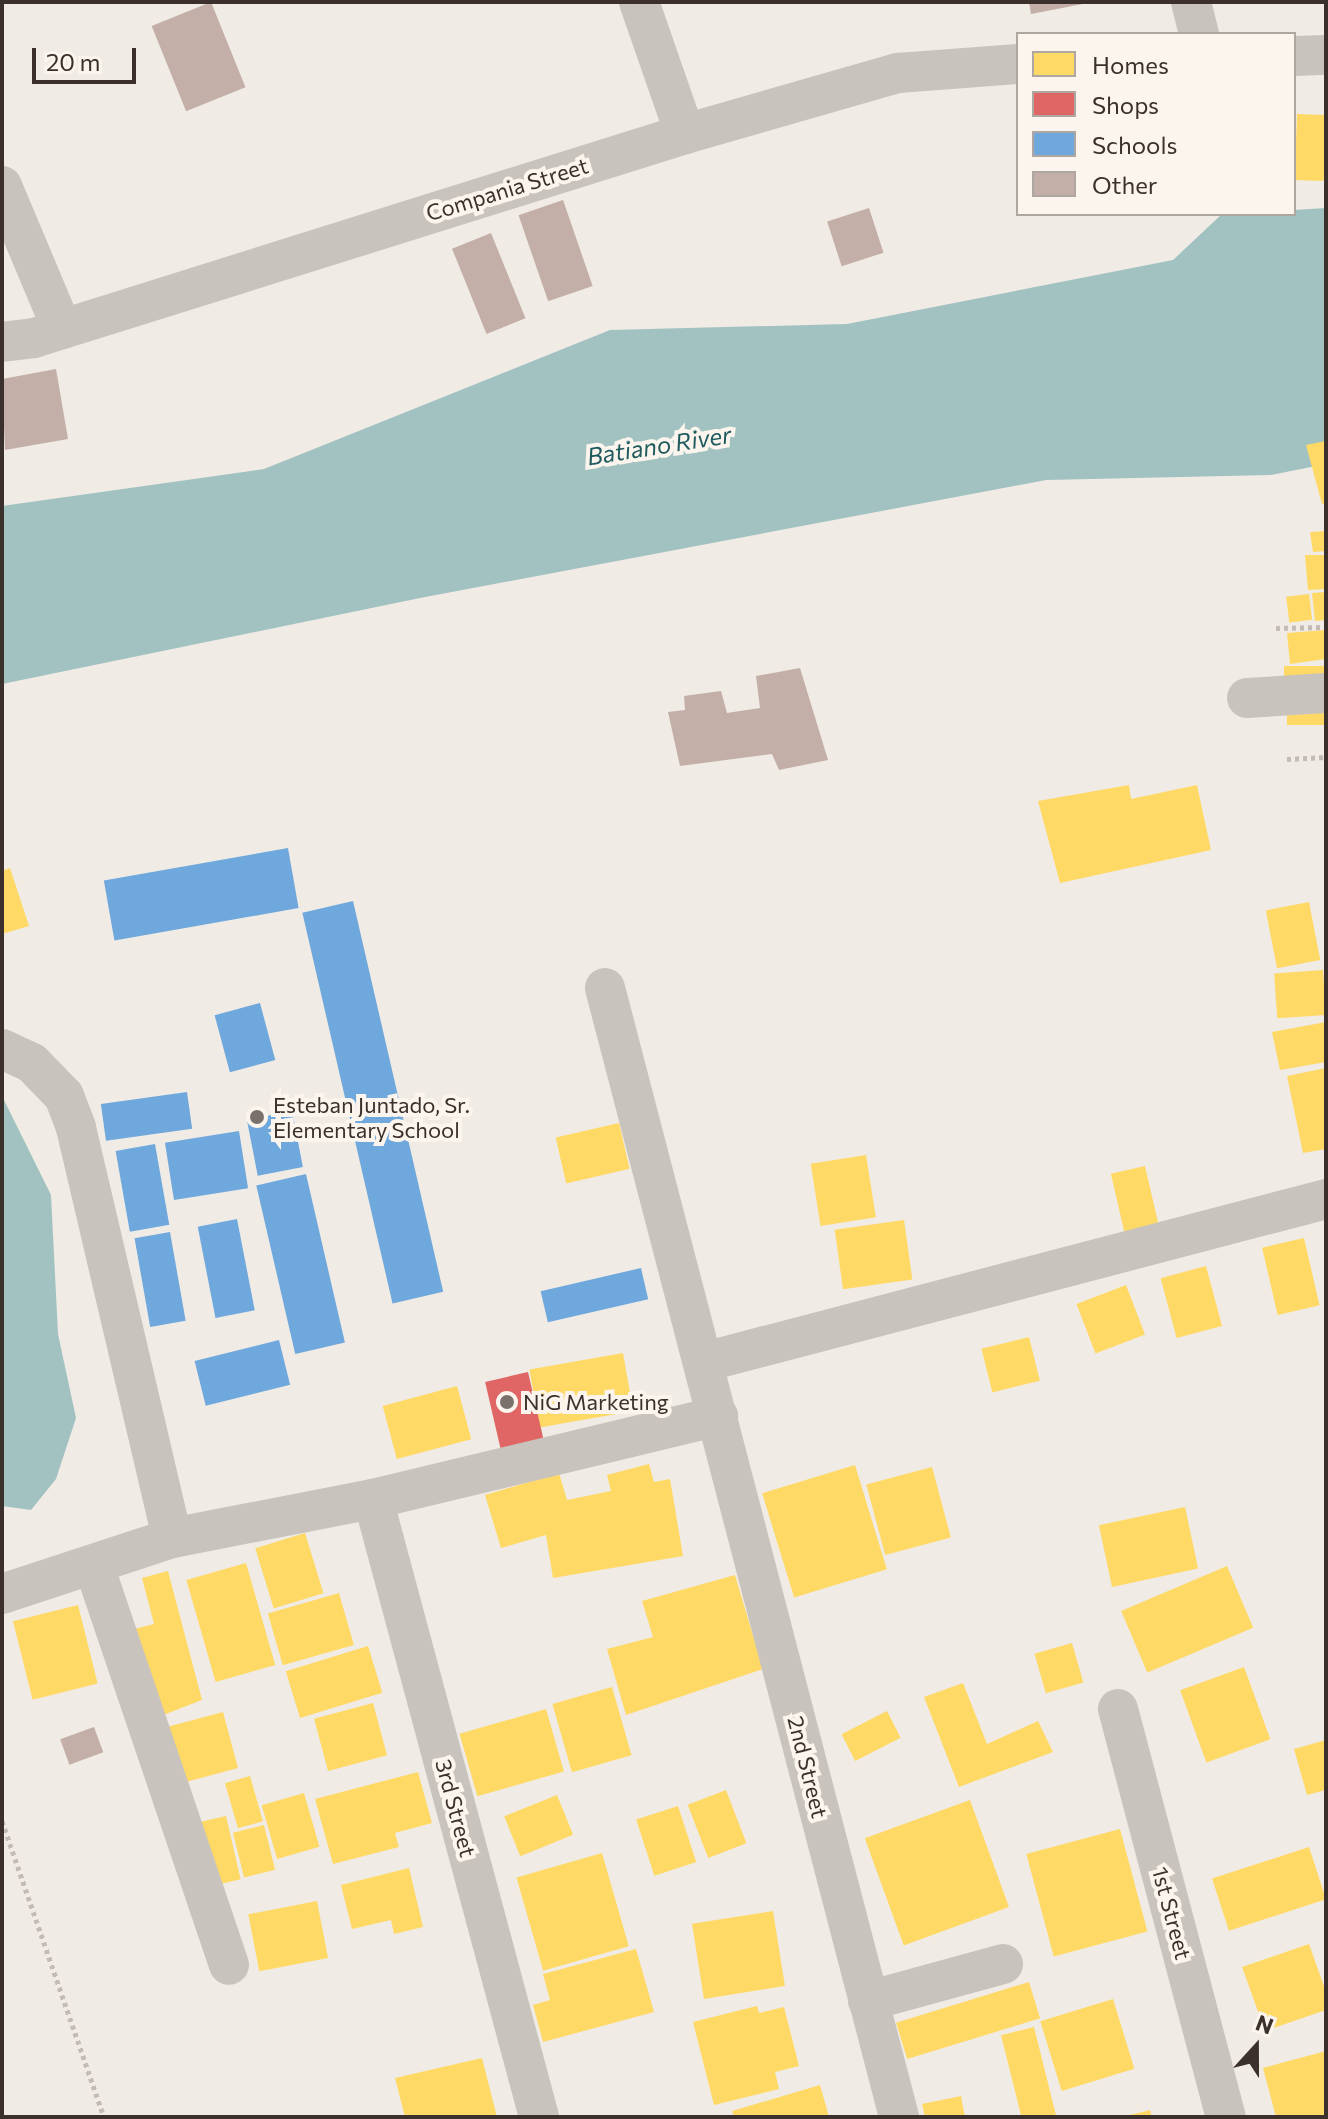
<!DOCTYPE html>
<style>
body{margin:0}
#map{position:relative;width:1328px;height:2119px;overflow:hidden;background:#f0ebe5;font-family:Commissioner,sans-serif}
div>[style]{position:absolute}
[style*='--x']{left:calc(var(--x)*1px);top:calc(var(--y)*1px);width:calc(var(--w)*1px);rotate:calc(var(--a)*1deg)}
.water>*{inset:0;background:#a1c2c1}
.homes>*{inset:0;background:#ffd966;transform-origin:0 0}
.shops>*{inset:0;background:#e06666;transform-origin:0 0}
.schools>*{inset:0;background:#6fa8dc;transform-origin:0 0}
.building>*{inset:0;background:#c3afa7;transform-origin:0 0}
.path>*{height:5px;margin-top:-2.5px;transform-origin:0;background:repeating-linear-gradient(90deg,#c2bbb6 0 4px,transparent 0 8px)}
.minor>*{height:40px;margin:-20px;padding:0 20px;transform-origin:20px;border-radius:20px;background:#c9c3be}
.dots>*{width:22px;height:22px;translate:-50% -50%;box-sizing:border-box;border:4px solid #fbf5ee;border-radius:50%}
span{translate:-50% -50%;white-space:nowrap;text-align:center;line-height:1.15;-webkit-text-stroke:8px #fbf5ee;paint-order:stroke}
.street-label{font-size:22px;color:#3b302b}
.poi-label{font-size:22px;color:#3b302b}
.left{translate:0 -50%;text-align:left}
.water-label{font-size:24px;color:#1f5a5e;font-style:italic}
.frame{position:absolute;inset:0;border:4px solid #3b302b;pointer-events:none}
.legend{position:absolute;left:1016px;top:32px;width:280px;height:184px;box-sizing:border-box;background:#fbf5ee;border:2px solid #aea6a0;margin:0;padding:10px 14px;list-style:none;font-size:24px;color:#3b302b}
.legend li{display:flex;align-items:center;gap:16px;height:40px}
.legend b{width:40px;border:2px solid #aea6a0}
.north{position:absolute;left:1216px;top:2007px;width:80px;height:80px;-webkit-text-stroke:6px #fbf5ee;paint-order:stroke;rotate:21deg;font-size:22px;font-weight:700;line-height:32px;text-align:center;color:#3b302b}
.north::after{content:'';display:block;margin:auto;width:28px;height:36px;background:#3b302b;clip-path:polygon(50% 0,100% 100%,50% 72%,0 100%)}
.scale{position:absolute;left:32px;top:48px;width:104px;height:36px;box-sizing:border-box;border:4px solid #3b302b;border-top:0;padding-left:10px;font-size:24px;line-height:28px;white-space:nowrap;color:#3b302b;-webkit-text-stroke:6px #fbf5ee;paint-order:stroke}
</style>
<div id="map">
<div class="water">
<div style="clip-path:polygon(1326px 208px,1326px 464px,1271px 475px,1046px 480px,420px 598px,2px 684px,2px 506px,264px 469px,610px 330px,847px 324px,1173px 260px,1222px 214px,1294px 214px,1294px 210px)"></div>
<div style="clip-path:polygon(2px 1096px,51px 1195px,58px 1334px,76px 1418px,56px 1479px,31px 1510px,2px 1506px)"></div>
</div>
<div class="homes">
<div style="left:1297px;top:114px;width:29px;height:66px;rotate:2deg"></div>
<div style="clip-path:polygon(1326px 441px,1326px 503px,1322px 504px,1306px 445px)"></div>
<div style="clip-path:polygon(1326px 531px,1326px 551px,1313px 552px,1310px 532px)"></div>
<div style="clip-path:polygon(1305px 555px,1326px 555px,1326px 589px,1308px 590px)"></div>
<div style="clip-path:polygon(1326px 592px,1326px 620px,1315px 621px,1312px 593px)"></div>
<div style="left:1309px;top:594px;width:26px;height:23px;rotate:83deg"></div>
<div style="clip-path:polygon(1326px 630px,1326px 659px,1290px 664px,1287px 633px)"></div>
<div style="left:1326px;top:666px;width:22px;height:42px;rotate:90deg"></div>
<div style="left:1326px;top:702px;width:23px;height:39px;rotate:90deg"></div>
<div style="clip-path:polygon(1129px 785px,1131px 799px,1197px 785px,1211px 850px,1060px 883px,1038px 801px)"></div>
<div style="clip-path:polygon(10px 868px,29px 926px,2px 934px,2px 871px)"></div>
<div style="left:1309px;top:902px;width:59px;height:44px;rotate:79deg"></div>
<div style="left:1323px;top:970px;width:45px;height:49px;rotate:86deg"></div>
<div style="clip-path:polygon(1326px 1022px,1326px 1062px,1280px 1070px,1272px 1032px)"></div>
<div style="clip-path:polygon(1326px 1068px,1326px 1149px,1303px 1153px,1287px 1076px)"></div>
<div style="left:619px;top:1123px;width:47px;height:65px;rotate:77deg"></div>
<div style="left:866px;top:1155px;width:63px;height:56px;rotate:81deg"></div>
<div style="left:1145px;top:1166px;width:67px;height:35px;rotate:77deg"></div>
<div style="left:904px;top:1220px;width:60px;height:70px;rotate:82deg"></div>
<div style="left:1304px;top:1238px;width:69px;height:43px;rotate:77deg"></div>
<div style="left:1206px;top:1266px;width:62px;height:47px;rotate:75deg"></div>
<div style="left:1126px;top:1285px;width:53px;height:53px;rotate:69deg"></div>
<div style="left:1029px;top:1337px;width:45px;height:49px;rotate:76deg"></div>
<div style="left:623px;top:1353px;width:59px;height:95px;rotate:80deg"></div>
<div style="left:457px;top:1386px;width:55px;height:77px;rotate:75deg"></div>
<div style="clip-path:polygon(649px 1464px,654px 1482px,670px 1479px,683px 1556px,553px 1578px,546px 1535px,501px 1548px,485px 1495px,559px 1473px,567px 1500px,611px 1491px,607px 1475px)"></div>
<div style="left:855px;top:1465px;width:109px;height:97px;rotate:73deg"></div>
<div style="left:932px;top:1467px;width:73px;height:68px;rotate:75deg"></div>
<div style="left:1185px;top:1507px;width:63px;height:88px;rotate:78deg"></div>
<div style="left:305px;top:1533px;width:63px;height:52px;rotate:73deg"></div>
<div style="left:246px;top:1563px;width:106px;height:62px;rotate:74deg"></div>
<div style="left:1227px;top:1566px;width:67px;height:115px;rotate:67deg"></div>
<div style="clip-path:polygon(168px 1571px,202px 1700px,158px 1717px,134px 1629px,154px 1624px,142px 1578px)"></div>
<div style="clip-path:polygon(735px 1575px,763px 1669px,626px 1715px,607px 1649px,653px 1637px,642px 1601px)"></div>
<div style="left:339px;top:1593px;width:54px;height:74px;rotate:74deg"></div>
<div style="left:78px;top:1605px;width:81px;height:67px;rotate:76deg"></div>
<div style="left:1072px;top:1643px;width:41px;height:39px;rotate:74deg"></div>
<div style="left:368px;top:1646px;width:49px;height:86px;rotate:73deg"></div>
<div style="left:1244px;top:1667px;width:77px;height:68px;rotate:70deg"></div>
<div style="clip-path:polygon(963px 1683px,987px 1744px,1038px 1721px,1053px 1752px,959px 1787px,924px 1697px)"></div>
<div style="left:612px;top:1687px;width:71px;height:62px;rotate:74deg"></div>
<div style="left:373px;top:1703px;width:54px;height:61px;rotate:75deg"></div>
<div style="left:546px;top:1709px;width:65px;height:90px;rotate:74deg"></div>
<div style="left:887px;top:1711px;width:30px;height:51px;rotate:63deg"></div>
<div style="left:223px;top:1712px;width:58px;height:63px;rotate:75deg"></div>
<div style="clip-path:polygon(1326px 1740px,1326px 1790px,1307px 1795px,1294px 1749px)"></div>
<div style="clip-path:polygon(418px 1772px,432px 1823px,395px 1833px,399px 1847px,333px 1864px,315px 1799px)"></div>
<div style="left:250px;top:1776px;width:47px;height:26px;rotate:74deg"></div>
<div style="left:726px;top:1790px;width:57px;height:41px;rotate:69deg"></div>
<div style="left:304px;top:1793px;width:56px;height:44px;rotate:74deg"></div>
<div style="left:557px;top:1795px;width:43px;height:57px;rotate:68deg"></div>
<div style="left:970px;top:1800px;width:114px;height:112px;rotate:70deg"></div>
<div style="left:678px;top:1806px;width:59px;height:44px;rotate:72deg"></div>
<div style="left:226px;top:1816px;width:65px;height:36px;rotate:77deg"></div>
<div style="left:264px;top:1825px;width:46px;height:32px;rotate:76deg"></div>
<div style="left:1120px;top:1829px;width:106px;height:97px;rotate:75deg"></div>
<div style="left:1309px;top:1847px;width:55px;height:102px;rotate:72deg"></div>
<div style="left:602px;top:1853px;width:97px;height:89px;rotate:74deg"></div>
<div style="clip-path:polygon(409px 1868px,423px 1927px,394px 1934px,391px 1920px,352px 1929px,341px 1885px)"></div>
<div style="left:317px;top:1901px;width:58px;height:70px;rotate:79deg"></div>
<div style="left:773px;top:1911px;width:76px;height:82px;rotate:81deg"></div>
<div style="clip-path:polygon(1309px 1944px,1326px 1992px,1326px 2010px,1265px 2031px,1242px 1967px)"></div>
<div style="clip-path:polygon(636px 1949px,654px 2012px,543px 2042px,533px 2005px,550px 2000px,543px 1974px)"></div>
<div style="left:1029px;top:1982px;width:38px;height:139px;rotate:73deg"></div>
<div style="left:1113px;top:1999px;width:73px;height:76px;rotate:73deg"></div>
<div style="clip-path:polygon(757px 2006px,759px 2013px,784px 2007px,799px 2066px,775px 2072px,779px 2089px,714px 2105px,693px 2022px)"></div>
<div style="left:1034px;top:2027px;width:93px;height:34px;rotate:76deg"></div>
<div style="clip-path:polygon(1326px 2051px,1326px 2117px,1276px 2117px,1263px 2068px)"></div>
<div style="clip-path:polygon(482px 2058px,497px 2117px,405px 2117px,395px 2078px)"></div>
<div style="clip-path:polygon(820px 2085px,829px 2117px,734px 2117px,732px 2111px)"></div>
<div style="clip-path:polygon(961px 2096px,965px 2117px,925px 2117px,922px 2104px)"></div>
<div style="clip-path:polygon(1150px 2110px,1152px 2117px,1126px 2117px,1126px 2116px)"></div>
</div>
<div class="shops">
<div style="left:528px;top:1372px;width:71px;height:44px;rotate:77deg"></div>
</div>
<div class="schools">
<div style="left:288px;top:848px;width:61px;height:187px;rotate:80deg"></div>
<div style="left:353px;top:901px;width:401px;height:52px;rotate:77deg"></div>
<div style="left:260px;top:1003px;width:59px;height:47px;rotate:75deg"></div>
<div style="left:187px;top:1092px;width:37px;height:87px;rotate:82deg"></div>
<div style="left:292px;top:1111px;width:57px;height:46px;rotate:79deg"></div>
<div style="left:239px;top:1131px;width:58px;height:75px;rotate:81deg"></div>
<div style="left:155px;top:1144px;width:82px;height:40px;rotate:80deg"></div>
<div style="left:306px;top:1174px;width:173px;height:51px;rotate:77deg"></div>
<div style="left:237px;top:1219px;width:93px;height:40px;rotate:79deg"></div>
<div style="left:170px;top:1232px;width:90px;height:36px;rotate:80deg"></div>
<div style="left:641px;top:1268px;width:32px;height:103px;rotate:77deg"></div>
<div style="left:279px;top:1340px;width:46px;height:87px;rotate:76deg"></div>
</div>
<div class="building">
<div style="left:211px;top:2px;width:92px;height:64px;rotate:68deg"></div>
<div style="clip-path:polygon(1029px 2px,1088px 2px,1088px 3px,1031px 14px)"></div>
<div style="left:563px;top:200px;width:91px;height:47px;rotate:71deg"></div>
<div style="left:869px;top:208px;width:47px;height:44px;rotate:72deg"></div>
<div style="left:491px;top:233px;width:92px;height:42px;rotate:68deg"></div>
<div style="clip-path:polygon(56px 369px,68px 439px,5px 450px,2px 379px)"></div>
<div style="clip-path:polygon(800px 668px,828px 760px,779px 770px,772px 754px,680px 766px,668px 712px,685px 710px,684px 696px,721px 691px,727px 713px,760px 708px,756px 676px)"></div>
<div style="left:94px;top:1727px;width:27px;height:36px;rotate:70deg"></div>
</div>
<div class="path">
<div style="--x:1276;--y:628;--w:50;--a:-1.1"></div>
<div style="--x:1287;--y:759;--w:39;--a:-3"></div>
<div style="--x:2;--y:1821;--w:313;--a:71"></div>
</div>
<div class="minor">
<div style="--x:639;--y:2;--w:140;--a:70.8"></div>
<div style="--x:1191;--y:2;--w:33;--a:76"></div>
<div style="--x:1294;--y:56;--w:32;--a:-2"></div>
<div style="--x:2;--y:186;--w:155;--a:67.2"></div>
<div style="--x:2;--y:342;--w:32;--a:-7"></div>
<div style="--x:34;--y:338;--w:682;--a:-17.4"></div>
<div style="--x:685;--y:134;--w:222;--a:-16"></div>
<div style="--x:898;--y:73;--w:120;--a:-4.3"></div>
<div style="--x:1247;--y:698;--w:79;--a:-3.6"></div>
<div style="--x:605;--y:988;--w:1167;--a:75.4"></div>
<div style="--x:2;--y:1049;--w:33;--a:25"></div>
<div style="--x:32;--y:1063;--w:46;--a:45.9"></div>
<div style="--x:64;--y:1096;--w:34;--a:69"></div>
<div style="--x:76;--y:1128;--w:421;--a:76.8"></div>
<div style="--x:704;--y:1362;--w:643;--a:-14.68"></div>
<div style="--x:373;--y:1499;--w:640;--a:74.96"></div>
<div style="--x:94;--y:1566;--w:421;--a:71.3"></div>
<div style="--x:2;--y:1594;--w:179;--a:-18.2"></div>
<div style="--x:172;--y:1538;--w:205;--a:-11"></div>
<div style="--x:373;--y:1499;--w:355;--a:-13.5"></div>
<div style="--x:1118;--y:1709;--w:422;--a:75.2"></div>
<div style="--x:868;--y:2001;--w:140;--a:-15.3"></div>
</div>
<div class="dots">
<div style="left:257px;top:1117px;background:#7a716c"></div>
<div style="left:507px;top:1402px;background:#7a716c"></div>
</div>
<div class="street-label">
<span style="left:507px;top:189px;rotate:-17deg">Compania Street</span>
<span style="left:808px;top:1767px;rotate:76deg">2nd Street</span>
<span style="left:456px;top:1808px;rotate:75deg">3rd Street</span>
<span style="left:1172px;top:1913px;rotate:75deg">1st Street</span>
</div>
<div class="poi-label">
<span class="left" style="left:273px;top:1117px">Esteban Juntado, Sr.<br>Elementary School</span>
<span class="left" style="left:523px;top:1402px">NiG Marketing</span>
</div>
<div class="water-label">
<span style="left:659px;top:445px;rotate:-9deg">Batiano River</span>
</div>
<div class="frame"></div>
<ul class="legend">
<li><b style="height:22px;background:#ffd966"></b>Homes</li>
<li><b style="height:22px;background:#e06666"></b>Shops</li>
<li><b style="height:22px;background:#6fa8dc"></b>Schools</li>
<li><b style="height:22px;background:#c3afa7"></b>Other</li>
</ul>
<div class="north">N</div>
<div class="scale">20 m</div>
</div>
